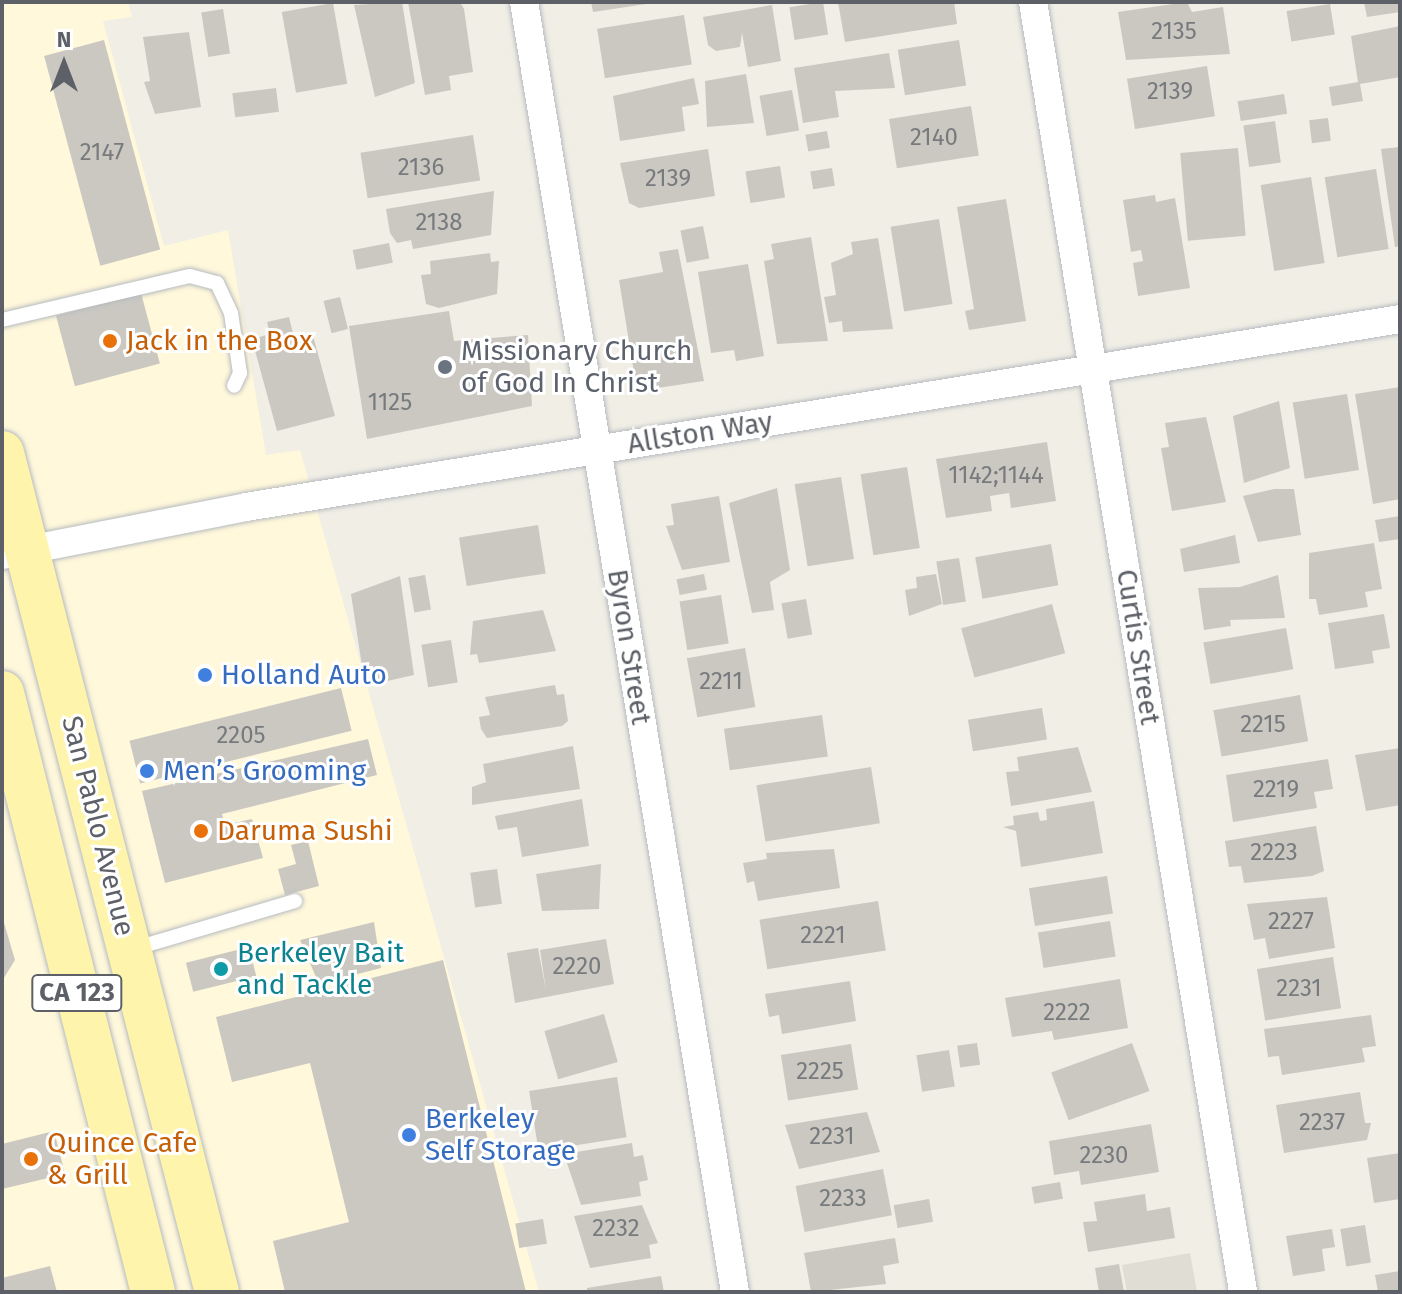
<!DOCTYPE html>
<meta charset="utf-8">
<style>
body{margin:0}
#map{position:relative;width:1402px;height:1294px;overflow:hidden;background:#f0eee5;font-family:"Fira Sans",sans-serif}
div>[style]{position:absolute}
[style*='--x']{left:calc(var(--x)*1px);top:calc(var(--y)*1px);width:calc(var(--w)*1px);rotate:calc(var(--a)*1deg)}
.commercial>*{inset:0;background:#fff8db}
.education>*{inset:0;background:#e0ddd4}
.building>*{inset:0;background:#cbc8c2;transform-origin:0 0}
.roads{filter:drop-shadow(0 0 2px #b7bbc0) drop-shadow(0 0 2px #b7bbc0)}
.service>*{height:14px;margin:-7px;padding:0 7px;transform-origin:7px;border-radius:7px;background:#fff}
.minor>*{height:28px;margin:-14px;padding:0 14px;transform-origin:14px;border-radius:14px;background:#fff}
.primary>*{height:44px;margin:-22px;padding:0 22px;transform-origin:22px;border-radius:22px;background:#fff4ab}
.dots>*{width:22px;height:22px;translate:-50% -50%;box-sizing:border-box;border:4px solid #fff;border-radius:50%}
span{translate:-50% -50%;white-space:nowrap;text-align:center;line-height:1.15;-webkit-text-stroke:6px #fff;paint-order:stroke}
.number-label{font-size:24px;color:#787b7e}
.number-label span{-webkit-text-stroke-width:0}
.shield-label span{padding:2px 6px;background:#fff;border:2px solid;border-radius:6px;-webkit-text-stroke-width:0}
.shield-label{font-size:26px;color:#5d6167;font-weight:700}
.food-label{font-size:28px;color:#c56008}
.left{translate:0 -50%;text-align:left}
.worship-label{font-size:28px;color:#5b616d}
.street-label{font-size:28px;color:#5d6167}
.shop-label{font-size:28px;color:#366cbe}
.culture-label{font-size:28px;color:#0d838f}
.frame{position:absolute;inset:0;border:4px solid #5d6167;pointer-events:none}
.north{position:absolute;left:24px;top:24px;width:80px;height:80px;-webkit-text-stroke:6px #fff;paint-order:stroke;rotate:0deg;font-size:22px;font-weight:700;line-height:32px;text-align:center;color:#5d6167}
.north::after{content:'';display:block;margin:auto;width:28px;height:36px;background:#5d6167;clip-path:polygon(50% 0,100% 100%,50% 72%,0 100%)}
</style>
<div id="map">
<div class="commercial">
<div style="clip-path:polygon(2px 2px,128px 2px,132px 17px,103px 21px,164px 246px,228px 230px,266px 455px,300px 450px,539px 1292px,2px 1292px)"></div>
</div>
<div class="education">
<div style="clip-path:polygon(1190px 1253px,1197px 1292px,1127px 1292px,1122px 1265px)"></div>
</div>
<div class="building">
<div style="clip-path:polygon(402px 2px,415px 83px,375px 97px,354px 5px)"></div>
<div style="clip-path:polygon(408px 2px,460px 2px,464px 9px,473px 72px,449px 76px,451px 90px,425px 95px)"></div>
<div style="clip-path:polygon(591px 2px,646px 2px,646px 4px,593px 12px)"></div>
<div style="left:823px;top:2px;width:33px;height:34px;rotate:81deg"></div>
<div style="clip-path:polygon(838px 2px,954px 2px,957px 24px,845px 42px)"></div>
<div style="clip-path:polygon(1187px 2px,1192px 12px,1223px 7px,1230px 54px,1126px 60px,1118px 12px)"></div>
<div style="clip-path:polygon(1364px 2px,1400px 2px,1400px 12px,1367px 17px)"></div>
<div style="left:333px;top:3px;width:82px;height:52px;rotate:80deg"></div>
<div style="left:1330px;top:4px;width:31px;height:44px;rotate:81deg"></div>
<div style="clip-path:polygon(772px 5px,781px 61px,748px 67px,742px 33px,740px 47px,716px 51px,708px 45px,703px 17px)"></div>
<div style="left:223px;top:9px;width:45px;height:22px;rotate:81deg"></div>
<div style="left:684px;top:15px;width:50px;height:88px;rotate:81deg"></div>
<div style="clip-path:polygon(1400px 26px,1400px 77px,1360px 84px,1363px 101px,1332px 106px,1329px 87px,1358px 82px,1351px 36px)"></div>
<div style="clip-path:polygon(189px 32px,201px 107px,155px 114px,144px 82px,150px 81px,143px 37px)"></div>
<div style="left:104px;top:40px;width:217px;height:62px;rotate:75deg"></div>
<div style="left:959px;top:40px;width:46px;height:62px;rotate:81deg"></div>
<div style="clip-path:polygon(889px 53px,895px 88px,835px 91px,839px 117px,803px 123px,794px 68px)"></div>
<div style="left:1207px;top:66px;width:51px;height:81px;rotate:81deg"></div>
<div style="clip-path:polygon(746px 74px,754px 123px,707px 127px,705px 81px)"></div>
<div style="clip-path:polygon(694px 78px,699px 104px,682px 107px,685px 131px,620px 141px,613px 96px)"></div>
<div style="left:276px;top:88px;width:24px;height:44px;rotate:83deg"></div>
<div style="left:792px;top:90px;width:41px;height:33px;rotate:80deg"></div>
<div style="left:1284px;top:94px;width:20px;height:47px;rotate:81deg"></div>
<div style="left:971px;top:106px;width:50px;height:83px;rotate:81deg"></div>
<div style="left:1328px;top:118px;width:23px;height:19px;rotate:83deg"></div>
<div style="left:1275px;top:121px;width:42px;height:32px;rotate:82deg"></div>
<div style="left:827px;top:131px;width:17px;height:22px;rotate:80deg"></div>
<div style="left:473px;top:135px;width:46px;height:114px;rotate:81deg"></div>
<div style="clip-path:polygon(1400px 147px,1400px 246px,1395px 247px,1381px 149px)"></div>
<div style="left:1238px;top:148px;width:88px;height:58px;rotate:85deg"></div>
<div style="clip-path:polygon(708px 149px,715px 196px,639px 208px,629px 203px,620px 163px)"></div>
<div style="left:780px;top:166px;width:32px;height:35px;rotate:81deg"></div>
<div style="left:832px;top:168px;width:18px;height:22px;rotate:81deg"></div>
<div style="left:1376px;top:169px;width:81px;height:52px;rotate:81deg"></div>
<div style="left:1311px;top:177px;width:87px;height:51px;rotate:81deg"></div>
<div style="clip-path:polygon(494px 191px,491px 235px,413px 249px,411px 240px,397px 243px,390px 233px,386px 209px)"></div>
<div style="clip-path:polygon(1155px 195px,1156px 202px,1175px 198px,1190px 288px,1138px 296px,1133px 263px,1143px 261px,1141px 250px,1131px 252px,1123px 200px)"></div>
<div style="clip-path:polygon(1006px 199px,1026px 321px,969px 330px,965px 311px,974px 309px,957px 207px)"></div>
<div style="left:939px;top:219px;width:86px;height:49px;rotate:81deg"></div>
<div style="left:703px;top:226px;width:33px;height:23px;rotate:79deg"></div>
<div style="clip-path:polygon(811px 237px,828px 341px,777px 344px,764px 261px,774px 259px,771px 244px)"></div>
<div style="clip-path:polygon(878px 238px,893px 329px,843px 332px,842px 321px,829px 323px,824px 297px,836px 295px,831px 263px,853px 254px,851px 242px)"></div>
<div style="left:389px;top:243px;width:20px;height:37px;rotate:79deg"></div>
<div style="clip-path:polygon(678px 249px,704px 381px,637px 391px,619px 280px,663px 272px,659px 252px)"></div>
<div style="clip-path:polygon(490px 253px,491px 262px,499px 261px,497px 294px,439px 308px,426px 304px,421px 275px,431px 274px,430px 261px)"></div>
<div style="clip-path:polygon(748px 264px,764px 356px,736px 361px,734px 350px,711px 353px,698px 272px)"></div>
<div style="left:141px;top:293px;width:73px;height:88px;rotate:75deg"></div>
<div style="left:340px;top:297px;width:33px;height:17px;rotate:76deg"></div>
<div style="clip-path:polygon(449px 311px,454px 341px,528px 335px,532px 406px,367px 439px,349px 326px)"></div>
<div style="clip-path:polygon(289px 317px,294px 337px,312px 332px,335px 416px,277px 431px,254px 347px,256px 338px,270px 334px,267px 322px)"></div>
<div style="clip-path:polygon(1400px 387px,1400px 499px,1373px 504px,1355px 394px)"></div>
<div style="left:1347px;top:394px;width:77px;height:55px;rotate:81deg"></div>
<div style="clip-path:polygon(1279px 401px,1290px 468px,1244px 483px,1233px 416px)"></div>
<div style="clip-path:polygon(1206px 417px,1226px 502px,1172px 511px,1161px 448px,1169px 447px,1165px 423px)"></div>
<div style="clip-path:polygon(1047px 442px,1056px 501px,1011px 508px,1009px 493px,990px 496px,992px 511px,946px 518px,936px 459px)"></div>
<div style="left:907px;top:467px;width:82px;height:47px;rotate:81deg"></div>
<div style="left:841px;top:477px;width:83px;height:47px;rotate:81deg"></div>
<div style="clip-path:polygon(777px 488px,790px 570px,770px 582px,774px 610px,752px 613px,729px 503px)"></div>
<div style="clip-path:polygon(1274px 489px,1294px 489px,1301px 535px,1258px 542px,1243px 496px)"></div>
<div style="clip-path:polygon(719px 496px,730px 562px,682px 570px,666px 526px,674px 525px,671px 504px)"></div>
<div style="clip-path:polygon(1400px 516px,1400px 539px,1379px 542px,1375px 520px)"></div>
<div style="left:538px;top:525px;width:49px;height:80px;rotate:81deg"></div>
<div style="clip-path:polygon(1235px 535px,1240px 563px,1184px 572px,1180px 549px)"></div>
<div style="clip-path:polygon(1374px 543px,1382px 589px,1365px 592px,1368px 607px,1319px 615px,1316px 599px,1309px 599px,1309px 553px)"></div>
<div style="left:1051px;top:544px;width:42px;height:77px;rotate:80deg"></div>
<div style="left:959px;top:558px;width:44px;height:23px;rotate:81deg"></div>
<div style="left:704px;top:574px;width:16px;height:28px;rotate:79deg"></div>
<div style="clip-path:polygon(936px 574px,942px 604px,909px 616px,905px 590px,917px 588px,916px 577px)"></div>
<div style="left:425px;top:575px;width:35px;height:17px;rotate:80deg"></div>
<div style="clip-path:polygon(1278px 575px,1285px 618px,1230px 620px,1231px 626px,1204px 630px,1198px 588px,1240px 587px)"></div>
<div style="clip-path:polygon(400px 576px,414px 675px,365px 686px,351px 594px)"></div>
<div style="left:721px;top:595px;width:49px;height:42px;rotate:81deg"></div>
<div style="left:806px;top:599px;width:36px;height:25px;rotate:80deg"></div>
<div style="left:1052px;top:604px;width:51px;height:94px;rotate:75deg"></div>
<div style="clip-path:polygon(543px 610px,556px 651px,479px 663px,477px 654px,470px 655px,473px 621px)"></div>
<div style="clip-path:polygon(1384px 614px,1390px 648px,1372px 651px,1374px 663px,1335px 669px,1328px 623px)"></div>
<div style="left:1286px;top:628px;width:42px;height:84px;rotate:80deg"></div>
<div style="left:451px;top:640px;width:43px;height:30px;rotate:81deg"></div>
<div style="left:745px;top:648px;width:60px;height:59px;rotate:80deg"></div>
<div style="clip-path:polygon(555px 685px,557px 695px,564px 694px,568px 721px,562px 726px,487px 738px,481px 729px,479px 717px,490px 715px,485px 697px)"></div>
<div style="left:341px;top:688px;width:44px;height:218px;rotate:76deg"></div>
<div style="left:1300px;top:695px;width:47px;height:88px;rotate:80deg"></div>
<div style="left:1042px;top:708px;width:32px;height:75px;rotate:81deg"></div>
<div style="left:822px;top:715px;width:42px;height:99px;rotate:82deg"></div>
<div style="clip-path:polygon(368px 739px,377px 775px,222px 814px,225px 825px,252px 819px,263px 858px,165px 883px,142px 791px)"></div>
<div style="clip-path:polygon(573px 746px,580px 789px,472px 805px,472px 787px,486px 782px,483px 764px)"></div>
<div style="clip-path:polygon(1078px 747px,1092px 792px,1011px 806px,1006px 772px,1019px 771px,1017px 757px)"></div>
<div style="clip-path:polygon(1400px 748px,1400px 805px,1366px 811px,1355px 755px)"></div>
<div style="clip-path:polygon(1328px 759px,1333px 789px,1314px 792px,1317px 808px,1233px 822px,1226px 775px)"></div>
<div style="left:871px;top:767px;width:57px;height:116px;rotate:81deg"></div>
<div style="clip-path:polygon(582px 799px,589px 846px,522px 857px,517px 827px,498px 830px,495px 816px)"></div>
<div style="clip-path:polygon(1094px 801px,1103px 853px,1021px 867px,1016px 831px,1003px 827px,1014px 825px,1013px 816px,1038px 812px,1040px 821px,1047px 820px,1046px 809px)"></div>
<div style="clip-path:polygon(1316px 826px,1324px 871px,1312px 876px,1244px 883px,1241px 866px,1229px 867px,1225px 841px)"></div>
<div style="clip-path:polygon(308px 841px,319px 886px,285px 895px,278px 869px,296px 864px,291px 845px)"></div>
<div style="clip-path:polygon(834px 849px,840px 888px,758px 901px,754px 881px,747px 883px,743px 863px,767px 859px,766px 853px)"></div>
<div style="clip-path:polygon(601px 864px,599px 909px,542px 911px,536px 874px)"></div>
<div style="left:497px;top:869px;width:35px;height:27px;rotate:82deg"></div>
<div style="left:1107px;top:876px;width:38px;height:79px;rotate:81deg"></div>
<div style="clip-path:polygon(1327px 897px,1335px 948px,1269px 959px,1265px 938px,1254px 940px,1247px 904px)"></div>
<div style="left:878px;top:901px;width:50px;height:120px;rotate:81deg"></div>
<div style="clip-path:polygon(2px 916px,15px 960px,2px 981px)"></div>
<div style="left:1110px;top:921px;width:36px;height:73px;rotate:81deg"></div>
<div style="clip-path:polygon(374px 922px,381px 968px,319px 984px,300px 940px)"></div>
<div style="clip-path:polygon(606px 939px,614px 984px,515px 1003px,507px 953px,538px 948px,546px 991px,540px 950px)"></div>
<div style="left:249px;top:947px;width:30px;height:65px;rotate:76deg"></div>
<div style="left:1333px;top:957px;width:52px;height:77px;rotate:81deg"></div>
<div style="clip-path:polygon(443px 960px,526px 1292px,285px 1292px,273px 1241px,349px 1222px,310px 1063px,232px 1082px,216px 1017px)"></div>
<div style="clip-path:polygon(1120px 979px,1128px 1028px,1054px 1040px,1052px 1031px,1012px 1037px,1005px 998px)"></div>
<div style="clip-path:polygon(850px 981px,856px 1021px,782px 1034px,779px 1015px,769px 1017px,765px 994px)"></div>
<div style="left:604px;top:1014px;width:50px;height:62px;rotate:74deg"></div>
<div style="clip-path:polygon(1371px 1015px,1376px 1046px,1362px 1048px,1365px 1062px,1282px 1075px,1279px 1056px,1268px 1057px,1264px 1029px)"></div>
<div style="left:977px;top:1043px;width:22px;height:20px;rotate:82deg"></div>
<div style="left:1132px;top:1043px;width:51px;height:86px;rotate:70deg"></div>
<div style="left:851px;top:1044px;width:46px;height:71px;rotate:81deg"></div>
<div style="left:949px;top:1050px;width:37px;height:33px;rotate:81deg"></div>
<div style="left:617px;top:1077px;width:61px;height:89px;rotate:81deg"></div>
<div style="clip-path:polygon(1360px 1092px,1365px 1123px,1371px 1123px,1367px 1140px,1284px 1153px,1276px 1105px)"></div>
<div style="clip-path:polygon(867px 1112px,880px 1152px,799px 1169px,785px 1125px)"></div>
<div style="clip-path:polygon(1151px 1124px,1159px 1172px,1081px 1185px,1079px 1171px,1054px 1175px,1049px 1141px)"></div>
<div style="clip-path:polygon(54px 1131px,65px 1174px,2px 1189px,2px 1144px)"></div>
<div style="clip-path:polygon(632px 1143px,634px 1157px,643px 1155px,648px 1180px,639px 1182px,641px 1196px,581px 1205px,564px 1154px)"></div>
<div style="clip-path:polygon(1400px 1153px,1400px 1199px,1374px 1203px,1367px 1158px)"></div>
<div style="left:883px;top:1169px;width:47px;height:89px;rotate:79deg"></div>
<div style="left:1060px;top:1182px;width:17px;height:29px;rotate:80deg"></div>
<div style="clip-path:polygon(1145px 1194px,1147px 1211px,1170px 1207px,1175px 1238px,1088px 1252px,1083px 1222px,1097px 1221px,1094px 1202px)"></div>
<div style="left:929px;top:1199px;width:23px;height:36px;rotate:80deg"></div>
<div style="clip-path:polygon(642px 1205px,658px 1243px,649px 1245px,651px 1258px,590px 1268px,574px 1216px)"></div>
<div style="left:543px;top:1219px;width:25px;height:28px;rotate:81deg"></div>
<div style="left:1365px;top:1225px;width:38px;height:25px;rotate:81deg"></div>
<div style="clip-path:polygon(1332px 1229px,1335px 1247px,1322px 1249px,1325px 1271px,1293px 1276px,1286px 1236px)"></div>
<div style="clip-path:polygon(895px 1238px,899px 1263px,883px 1266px,886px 1284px,811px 1292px,804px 1253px)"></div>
<div style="clip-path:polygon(1119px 1264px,1124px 1292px,1099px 1292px,1095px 1268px)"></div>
<div style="clip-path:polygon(50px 1266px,57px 1292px,2px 1292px,2px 1278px)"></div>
<div style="clip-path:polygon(1400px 1271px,1400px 1292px,1378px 1292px,1375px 1275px)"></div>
<div style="clip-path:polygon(661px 1276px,664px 1292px,587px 1292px,587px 1288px)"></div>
</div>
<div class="roads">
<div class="service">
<div style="--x:2;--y:320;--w:193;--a:-13.2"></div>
<div style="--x:190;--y:276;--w:28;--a:15"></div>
<div style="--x:217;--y:283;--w:33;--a:65"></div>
<div style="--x:231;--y:313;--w:61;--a:81.5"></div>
<div style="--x:240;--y:373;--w:14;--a:115"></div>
<div style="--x:133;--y:949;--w:169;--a:-16.5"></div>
</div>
<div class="minor">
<div style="--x:524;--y:2;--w:1307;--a:80.71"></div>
<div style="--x:1033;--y:2;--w:1307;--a:80.75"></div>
<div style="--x:2;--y:555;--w:249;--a:-11.1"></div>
<div style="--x:246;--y:507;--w:1169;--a:-9.25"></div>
</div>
<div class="primary">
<div style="--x:2;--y:453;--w:866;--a:75.63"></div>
<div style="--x:2;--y:693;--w:618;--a:75.85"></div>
</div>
</div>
<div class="dots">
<div style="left:110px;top:341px;background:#e8710a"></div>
<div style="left:445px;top:367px;background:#6b7280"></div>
<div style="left:205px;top:675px;background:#3f7fe0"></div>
<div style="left:147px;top:771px;background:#3f7fe0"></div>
<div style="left:201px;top:831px;background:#e8710a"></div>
<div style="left:221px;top:969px;background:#0f9aa8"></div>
<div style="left:409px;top:1135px;background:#3f7fe0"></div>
<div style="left:31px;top:1159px;background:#e8710a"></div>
</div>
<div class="number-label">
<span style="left:1174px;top:32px">2135</span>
<span style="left:1170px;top:92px">2139</span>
<span style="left:934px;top:138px">2140</span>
<span style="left:102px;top:153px">2147</span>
<span style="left:421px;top:168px">2136</span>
<span style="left:668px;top:179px">2139</span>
<span style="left:439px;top:223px">2138</span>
<span style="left:390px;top:403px">1125</span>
<span style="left:996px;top:476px">1142;1144</span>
<span style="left:721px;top:682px">2211</span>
<span style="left:1263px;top:725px">2215</span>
<span style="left:241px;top:736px">2205</span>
<span style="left:1276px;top:790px">2219</span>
<span style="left:1274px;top:853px">2223</span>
<span style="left:1291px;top:922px">2227</span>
<span style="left:823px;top:936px">2221</span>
<span style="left:577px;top:967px">2220</span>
<span style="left:1299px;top:989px">2231</span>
<span style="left:1067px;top:1013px">2222</span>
<span style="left:820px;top:1072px">2225</span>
<span style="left:1322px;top:1123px">2237</span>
<span style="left:832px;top:1137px">2231</span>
<span style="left:1104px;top:1156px">2230</span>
<span style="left:843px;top:1199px">2233</span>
<span style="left:616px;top:1229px">2232</span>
</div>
<div class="shield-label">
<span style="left:77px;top:993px">CA 123</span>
</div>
<div class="food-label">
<span class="left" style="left:126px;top:341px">Jack in the Box</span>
<span class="left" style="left:217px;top:831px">Daruma Sushi</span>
<span class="left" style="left:47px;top:1159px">Quince Cafe<br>&amp; Grill</span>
</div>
<div class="worship-label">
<span class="left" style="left:461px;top:367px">Missionary Church<br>of God In Christ</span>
</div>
<div class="street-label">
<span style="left:700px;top:433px;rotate:-9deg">Allston Way</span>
<span style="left:629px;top:647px;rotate:81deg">Byron Street</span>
<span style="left:1138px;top:647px;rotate:81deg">Curtis Street</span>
<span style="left:98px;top:826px;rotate:76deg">San Pablo Avenue</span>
</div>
<div class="shop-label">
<span class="left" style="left:221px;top:675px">Holland Auto</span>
<span class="left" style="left:163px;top:771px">Men’s Grooming</span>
<span class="left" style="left:425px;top:1135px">Berkeley<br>Self Storage</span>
</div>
<div class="culture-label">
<span class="left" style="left:237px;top:969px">Berkeley Bait<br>and Tackle</span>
</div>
<div class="frame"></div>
<div class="north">N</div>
</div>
